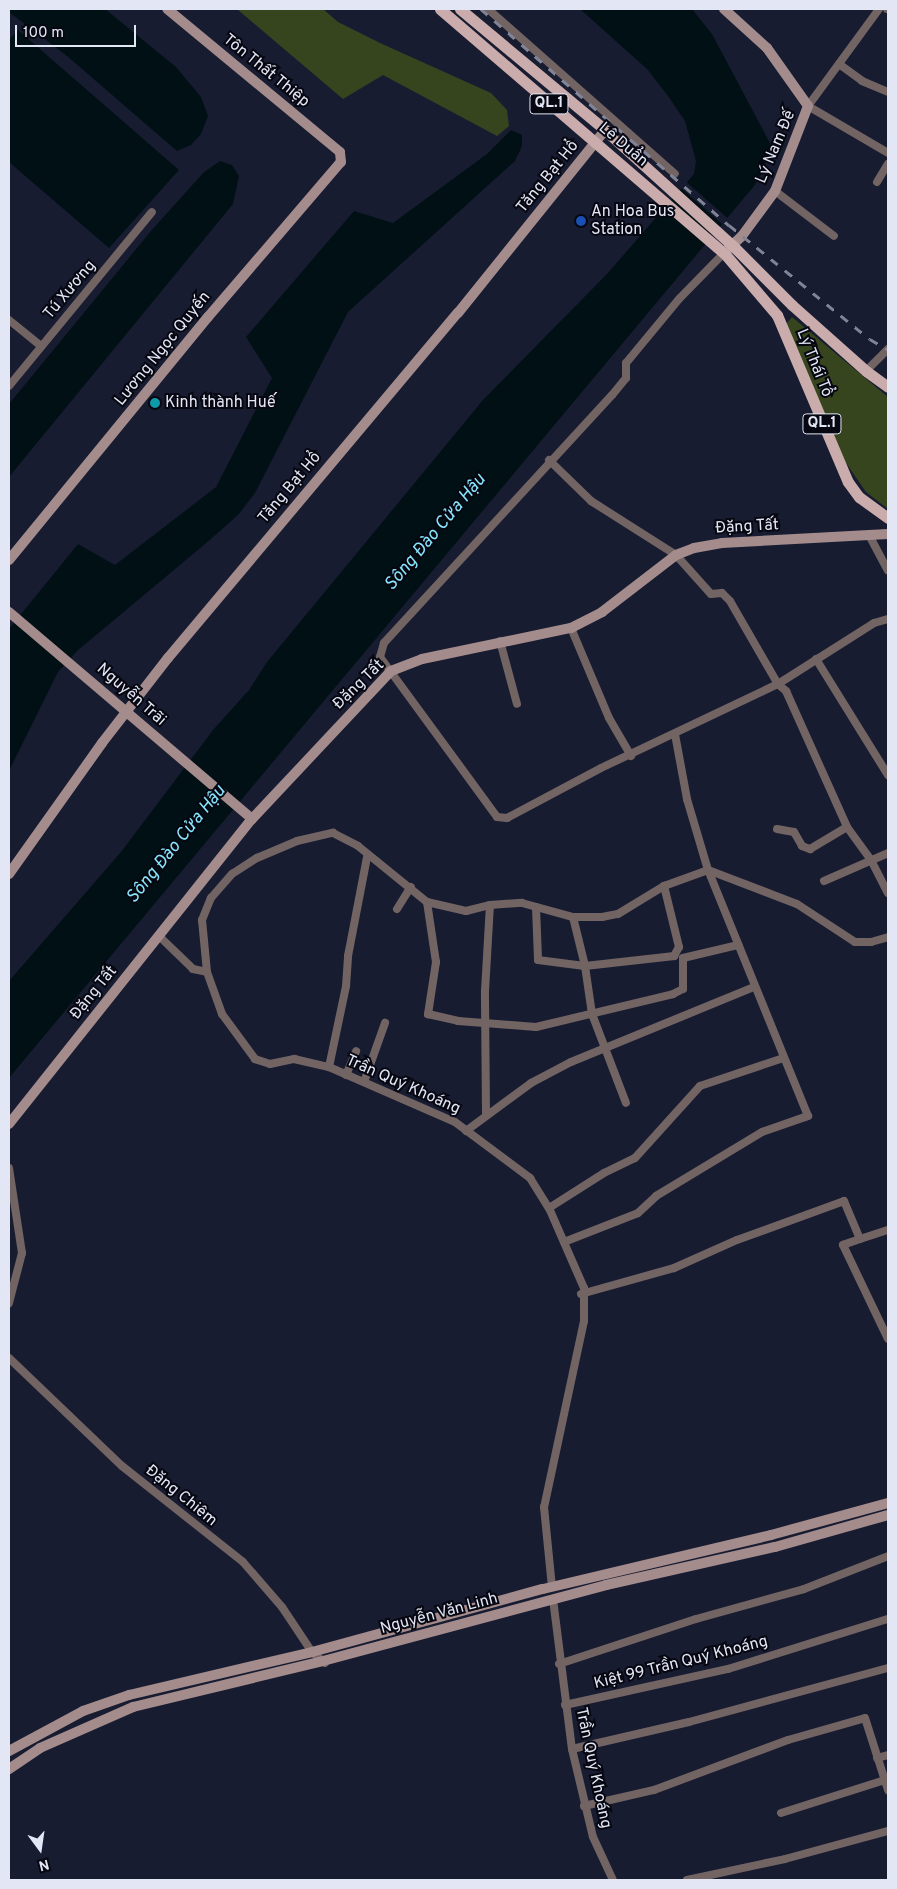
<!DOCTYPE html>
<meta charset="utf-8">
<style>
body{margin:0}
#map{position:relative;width:897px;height:1889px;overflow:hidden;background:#181c31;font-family:Overpass,sans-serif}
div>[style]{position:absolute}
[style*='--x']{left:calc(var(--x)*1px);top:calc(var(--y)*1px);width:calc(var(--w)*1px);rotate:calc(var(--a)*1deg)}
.green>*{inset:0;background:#36451e}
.water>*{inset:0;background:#011015}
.pier>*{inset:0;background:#181c31;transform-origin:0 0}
.street>*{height:8px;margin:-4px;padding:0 4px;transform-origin:4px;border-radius:4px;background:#736464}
.secondary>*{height:10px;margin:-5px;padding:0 5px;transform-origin:5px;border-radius:5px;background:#a48c8d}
.primary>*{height:11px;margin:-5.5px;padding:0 5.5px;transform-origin:5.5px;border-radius:5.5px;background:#caacac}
.rail>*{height:2.5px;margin-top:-1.25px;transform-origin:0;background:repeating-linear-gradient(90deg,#808496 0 9px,transparent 0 18px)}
.dots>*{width:14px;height:14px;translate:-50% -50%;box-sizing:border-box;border:2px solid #060710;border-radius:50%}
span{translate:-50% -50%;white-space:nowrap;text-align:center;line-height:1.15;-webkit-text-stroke:4px #060710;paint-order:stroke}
.shield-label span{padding:1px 4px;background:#060710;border:1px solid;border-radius:4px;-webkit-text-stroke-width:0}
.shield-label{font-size:15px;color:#e2e6f5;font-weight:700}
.street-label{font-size:16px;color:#e2e6f5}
.poi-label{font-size:16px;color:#e2e6f5}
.left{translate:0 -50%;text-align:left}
.water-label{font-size:18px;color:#89e6ff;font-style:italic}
.frame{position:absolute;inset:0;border:10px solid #e2e6f5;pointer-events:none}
.north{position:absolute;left:15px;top:1824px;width:50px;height:50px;-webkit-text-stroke:4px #060710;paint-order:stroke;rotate:166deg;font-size:14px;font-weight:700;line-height:20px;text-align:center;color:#e2e6f5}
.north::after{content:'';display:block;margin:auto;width:18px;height:22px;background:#e2e6f5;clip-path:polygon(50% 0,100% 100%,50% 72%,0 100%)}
.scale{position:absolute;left:15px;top:25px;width:121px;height:22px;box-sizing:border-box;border:2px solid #e2e6f5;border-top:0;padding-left:6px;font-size:15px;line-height:18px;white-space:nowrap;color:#e2e6f5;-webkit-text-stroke:4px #060710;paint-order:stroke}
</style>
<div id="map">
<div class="green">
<div style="clip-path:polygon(237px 9px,323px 9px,338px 22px,380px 43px,491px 93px,507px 110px,509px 126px,497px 136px,383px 75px,343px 99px)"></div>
<div style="clip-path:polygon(792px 317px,888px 397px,888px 509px,866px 492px,844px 460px,786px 324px)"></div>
</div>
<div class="water">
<div style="clip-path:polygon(9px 9px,105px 9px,176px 67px,201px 97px,208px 116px,201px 134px,191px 145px,177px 151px,67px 56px,9px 12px)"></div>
<div style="clip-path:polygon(580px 9px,692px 9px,712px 34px,770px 143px,764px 170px,754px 186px,9px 1078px,9px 981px,121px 852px,213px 730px,249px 690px,267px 662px,483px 400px,607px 274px,694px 174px,696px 161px,685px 121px,668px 96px,647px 69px)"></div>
<div style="clip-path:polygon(18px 30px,179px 170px,109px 248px,9px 162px,9px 40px)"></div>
<div style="clip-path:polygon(511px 130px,522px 135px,522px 146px,515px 161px,348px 312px,255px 493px,239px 514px,211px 539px,77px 651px,58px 672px,9px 771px,9px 629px,78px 544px,115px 565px,216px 487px,272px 378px,246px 337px,354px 211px,393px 223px,487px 154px)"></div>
<div style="clip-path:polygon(220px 161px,232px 165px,239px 176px,233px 204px,9px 477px,9px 404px,151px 231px,204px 172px)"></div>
</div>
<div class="pier">
<div style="left:685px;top:181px;width:57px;height:8px;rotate:41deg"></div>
</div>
<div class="street">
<div style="--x:488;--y:9;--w:249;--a:41.4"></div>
<div style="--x:879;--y:9;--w:120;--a:126.2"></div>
<div style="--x:808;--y:106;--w:93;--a:30.4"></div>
<div style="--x:887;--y:9;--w:1;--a:0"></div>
<div style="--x:839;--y:64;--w:29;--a:36"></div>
<div style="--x:862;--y:81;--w:28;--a:23"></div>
<div style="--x:877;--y:182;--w:21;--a:-59"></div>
<div style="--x:775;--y:191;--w:74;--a:37.3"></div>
<div style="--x:724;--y:253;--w:64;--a:134.4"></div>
<div style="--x:679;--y:299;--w:83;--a:129.6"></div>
<div style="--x:626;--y:363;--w:15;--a:90"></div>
<div style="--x:626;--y:378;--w:22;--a:129"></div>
<div style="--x:612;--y:395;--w:337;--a:132.6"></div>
<div style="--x:384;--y:643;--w:15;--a:106"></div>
<div style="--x:380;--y:657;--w:198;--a:53.8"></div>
<div style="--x:497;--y:817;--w:10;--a:6"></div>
<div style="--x:507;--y:818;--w:106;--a:-28"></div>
<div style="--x:601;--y:768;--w:196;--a:-25.4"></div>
<div style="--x:778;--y:684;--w:114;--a:-32.4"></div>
<div style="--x:874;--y:623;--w:15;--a:-16"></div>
<div style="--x:9;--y:320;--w:41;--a:39.1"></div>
<div style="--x:866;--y:371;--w:31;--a:-45"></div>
<div style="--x:9;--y:386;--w:225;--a:-50.6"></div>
<div style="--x:549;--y:460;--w:59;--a:44.3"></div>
<div style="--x:591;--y:501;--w:101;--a:32.4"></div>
<div style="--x:676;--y:555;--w:52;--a:48.1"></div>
<div style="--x:711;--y:594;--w:11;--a:-5"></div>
<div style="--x:722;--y:593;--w:11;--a:45"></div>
<div style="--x:730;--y:601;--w:96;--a:60"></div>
<div style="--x:778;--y:684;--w:11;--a:41"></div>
<div style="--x:786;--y:691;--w:149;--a:65.8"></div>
<div style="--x:847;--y:827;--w:41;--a:54"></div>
<div style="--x:871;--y:860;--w:37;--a:63"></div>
<div style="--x:869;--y:535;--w:40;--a:62"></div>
<div style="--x:571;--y:628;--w:98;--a:67.1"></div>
<div style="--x:609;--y:718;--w:44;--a:59.9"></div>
<div style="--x:500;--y:641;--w:65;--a:74.9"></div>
<div style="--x:816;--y:659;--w:137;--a:58.2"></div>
<div style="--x:777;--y:829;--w:17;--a:10"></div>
<div style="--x:794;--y:832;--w:16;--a:60"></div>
<div style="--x:802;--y:846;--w:9;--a:21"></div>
<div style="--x:810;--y:849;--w:43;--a:-30.7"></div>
<div style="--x:824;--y:881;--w:70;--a:-23.6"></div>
<div style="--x:427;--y:902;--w:61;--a:81.5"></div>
<div style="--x:436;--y:962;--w:53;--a:98.7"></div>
<div style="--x:428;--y:1014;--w:31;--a:13"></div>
<div style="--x:458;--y:1021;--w:78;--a:4.4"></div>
<div style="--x:536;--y:1027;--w:141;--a:-13.5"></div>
<div style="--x:673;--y:994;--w:11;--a:-27"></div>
<div style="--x:683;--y:989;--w:31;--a:-90"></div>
<div style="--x:683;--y:958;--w:57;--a:-13.3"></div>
<div style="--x:536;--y:907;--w:53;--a:87.8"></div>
<div style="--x:538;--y:960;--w:47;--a:7.3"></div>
<div style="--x:585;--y:966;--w:90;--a:-6.4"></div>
<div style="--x:674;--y:956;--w:10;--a:-61"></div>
<div style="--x:679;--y:947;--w:63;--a:-103.8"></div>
<div style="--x:397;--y:909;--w:26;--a:-58"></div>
<div style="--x:573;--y:917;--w:50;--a:76.2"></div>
<div style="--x:585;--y:966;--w:49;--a:81.7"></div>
<div style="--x:592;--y:1014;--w:95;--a:69.1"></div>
<div style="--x:159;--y:936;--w:47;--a:44.1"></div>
<div style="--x:193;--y:969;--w:14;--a:12"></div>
<div style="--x:207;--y:972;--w:45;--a:70.3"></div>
<div style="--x:222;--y:1014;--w:56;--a:53.7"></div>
<div style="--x:255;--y:1059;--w:16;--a:18"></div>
<div style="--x:270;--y:1064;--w:25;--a:-12"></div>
<div style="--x:294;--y:1059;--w:36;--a:13"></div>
<div style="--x:329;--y:1067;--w:137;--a:23.6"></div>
<div style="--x:455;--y:1122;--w:94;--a:36.7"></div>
<div style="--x:530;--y:1178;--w:36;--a:58"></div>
<div style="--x:549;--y:1208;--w:87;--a:66.4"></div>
<div style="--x:584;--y:1288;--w:33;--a:90"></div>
<div style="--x:584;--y:1321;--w:190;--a:102.1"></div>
<div style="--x:544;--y:1507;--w:80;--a:84.3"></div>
<div style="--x:207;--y:972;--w:52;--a:-95.5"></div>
<div style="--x:202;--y:920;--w:24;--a:-68"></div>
<div style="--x:211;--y:898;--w:32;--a:-49"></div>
<div style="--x:232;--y:874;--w:30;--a:-33"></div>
<div style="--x:257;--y:858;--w:43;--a:-23"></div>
<div style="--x:297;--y:841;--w:37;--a:-13"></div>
<div style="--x:333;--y:833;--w:28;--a:27"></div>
<div style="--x:358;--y:846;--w:89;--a:39.1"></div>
<div style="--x:427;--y:902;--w:40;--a:13"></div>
<div style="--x:466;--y:911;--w:25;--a:-14"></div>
<div style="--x:490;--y:905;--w:32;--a:-4"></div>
<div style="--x:522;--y:903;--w:53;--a:15.4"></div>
<div style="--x:573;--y:917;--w:29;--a:0"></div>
<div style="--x:602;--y:917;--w:16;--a:-11"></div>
<div style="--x:618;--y:914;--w:54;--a:-31.3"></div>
<div style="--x:664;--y:886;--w:47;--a:-20"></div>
<div style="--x:708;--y:870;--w:95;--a:20.9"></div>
<div style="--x:797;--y:904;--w:69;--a:33.2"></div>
<div style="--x:855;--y:942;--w:16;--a:0"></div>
<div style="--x:871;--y:942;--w:18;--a:-16"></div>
<div style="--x:329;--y:1067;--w:83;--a:-78.1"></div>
<div style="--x:346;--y:986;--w:30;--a:-86"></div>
<div style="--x:348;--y:956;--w:101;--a:-79.1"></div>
<div style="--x:346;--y:1075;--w:26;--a:-67"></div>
<div style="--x:364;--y:1082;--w:63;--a:-70.4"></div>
<div style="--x:486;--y:1114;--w:123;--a:-90.5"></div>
<div style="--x:485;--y:991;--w:86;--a:-86.7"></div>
<div style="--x:466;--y:1131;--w:81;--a:-36.4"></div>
<div style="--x:531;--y:1083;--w:45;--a:-27.7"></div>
<div style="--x:571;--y:1062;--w:198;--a:-22.3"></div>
<div style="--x:9;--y:1168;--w:86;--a:81.3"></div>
<div style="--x:22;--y:1253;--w:52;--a:104.6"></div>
<div style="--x:549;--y:1208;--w:65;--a:-32.5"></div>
<div style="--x:604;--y:1173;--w:34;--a:-26"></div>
<div style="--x:635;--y:1158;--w:97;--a:-47.9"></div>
<div style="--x:700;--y:1086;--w:88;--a:-18.6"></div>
<div style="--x:860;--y:1239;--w:29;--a:-18"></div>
<div style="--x:564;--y:1242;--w:79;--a:-21.4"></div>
<div style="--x:638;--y:1213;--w:25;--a:-43"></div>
<div style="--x:656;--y:1196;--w:124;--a:-31.1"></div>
<div style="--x:762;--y:1132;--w:49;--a:-19.2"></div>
<div style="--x:808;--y:1116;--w:266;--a:-112.1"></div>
<div style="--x:708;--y:870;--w:74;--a:-106.5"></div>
<div style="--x:687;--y:799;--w:66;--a:-100.5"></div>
<div style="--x:581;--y:1294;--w:97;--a:-15.6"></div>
<div style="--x:674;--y:1268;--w:69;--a:-24"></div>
<div style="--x:737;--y:1240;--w:114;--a:-20"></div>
<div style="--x:844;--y:1201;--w:41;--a:67.2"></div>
<div style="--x:860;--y:1239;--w:18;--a:161"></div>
<div style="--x:843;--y:1245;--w:104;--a:64.4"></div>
<div style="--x:9;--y:1358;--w:156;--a:43.7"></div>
<div style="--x:122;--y:1466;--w:154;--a:38.4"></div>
<div style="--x:243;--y:1562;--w:60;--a:49.1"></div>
<div style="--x:282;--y:1607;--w:54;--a:56.3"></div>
<div style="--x:312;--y:1652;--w:17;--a:40"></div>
<div style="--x:553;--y:1599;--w:151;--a:82.8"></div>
<div style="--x:572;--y:1749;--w:90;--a:76.6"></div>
<div style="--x:593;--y:1837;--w:47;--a:65.1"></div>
<div style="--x:559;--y:1664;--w:144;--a:-18.2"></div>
<div style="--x:696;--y:1619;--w:112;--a:-15.5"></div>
<div style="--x:804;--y:1589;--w:90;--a:-21.4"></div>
<div style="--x:565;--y:1705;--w:167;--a:-12.5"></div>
<div style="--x:728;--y:1669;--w:168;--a:-17.4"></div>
<div style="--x:572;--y:1749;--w:120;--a:-13"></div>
<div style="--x:689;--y:1722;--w:206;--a:-15.2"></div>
<div style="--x:877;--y:1758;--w:11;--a:-15"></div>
<div style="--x:584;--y:1806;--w:72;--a:-12.9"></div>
<div style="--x:654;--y:1790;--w:143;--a:-20.5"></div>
<div style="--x:788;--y:1740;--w:80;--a:-15.9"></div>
<div style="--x:865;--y:1718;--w:76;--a:72.3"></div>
<div style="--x:781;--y:1813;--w:109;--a:-17.6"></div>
<div style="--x:687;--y:1880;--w:100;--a:-12.1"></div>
<div style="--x:785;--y:1859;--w:107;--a:-15.2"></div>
</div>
<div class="secondary">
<div style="--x:724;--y:9;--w:58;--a:42.2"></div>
<div style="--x:767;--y:48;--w:71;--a:54.7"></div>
<div style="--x:808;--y:106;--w:91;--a:111.2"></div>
<div style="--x:775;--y:191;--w:56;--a:126.3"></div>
<div style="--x:742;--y:236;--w:22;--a:137"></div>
<div style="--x:9;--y:560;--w:314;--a:-50.7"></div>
<div style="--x:208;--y:317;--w:204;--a:-49.4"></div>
<div style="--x:341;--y:162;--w:10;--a:-96"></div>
<div style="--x:340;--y:152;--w:224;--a:-140.4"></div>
<div style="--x:9;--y:612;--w:319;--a:40.4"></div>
<div style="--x:9;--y:874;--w:161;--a:-54.6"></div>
<div style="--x:102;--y:743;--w:108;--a:-52.2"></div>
<div style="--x:168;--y:658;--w:451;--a:-50"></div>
<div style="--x:458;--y:313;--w:235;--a:-51.2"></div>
<div style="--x:9;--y:1124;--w:390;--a:-51.5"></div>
<div style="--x:252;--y:819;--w:203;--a:-46.8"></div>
<div style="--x:391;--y:671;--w:33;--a:-21"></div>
<div style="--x:422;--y:659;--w:152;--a:-11.8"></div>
<div style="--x:571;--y:628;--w:35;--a:-27"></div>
<div style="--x:602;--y:612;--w:93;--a:-37.6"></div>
<div style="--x:676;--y:555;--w:19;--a:-21"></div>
<div style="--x:694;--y:548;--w:28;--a:-10"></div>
<div style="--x:722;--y:543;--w:166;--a:-3.1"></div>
<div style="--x:9;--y:1751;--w:84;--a:-28.4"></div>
<div style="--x:83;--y:1711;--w:49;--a:-19.2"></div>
<div style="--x:129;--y:1695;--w:188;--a:-13.2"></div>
<div style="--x:312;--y:1652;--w:239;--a:-15.3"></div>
<div style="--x:543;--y:1589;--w:234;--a:-13.3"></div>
<div style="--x:771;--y:1535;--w:121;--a:-15.3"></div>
<div style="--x:9;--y:1769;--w:37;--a:-34"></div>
<div style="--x:40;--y:1748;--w:102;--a:-23.8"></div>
<div style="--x:133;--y:1707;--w:195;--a:-13.6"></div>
<div style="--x:323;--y:1661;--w:293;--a:-15"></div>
<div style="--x:606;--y:1585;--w:173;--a:-12.7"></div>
<div style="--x:775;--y:1547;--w:117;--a:-15.8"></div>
</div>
<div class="primary">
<div style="--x:440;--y:9;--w:374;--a:40.7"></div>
<div style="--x:724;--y:253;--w:82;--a:49.5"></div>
<div style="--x:777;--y:315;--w:181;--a:67"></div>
<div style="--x:848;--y:482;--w:19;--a:54"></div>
<div style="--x:859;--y:497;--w:36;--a:36"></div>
<div style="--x:460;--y:9;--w:189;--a:39.8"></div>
<div style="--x:605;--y:130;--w:171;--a:42.2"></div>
<div style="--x:732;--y:245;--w:85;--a:45"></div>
<div style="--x:792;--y:305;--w:99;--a:41.7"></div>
<div style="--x:866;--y:371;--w:27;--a:36"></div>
</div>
<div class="rail">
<div style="--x:481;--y:9;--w:329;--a:41.1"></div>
<div style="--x:729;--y:225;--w:181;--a:39"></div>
<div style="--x:870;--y:339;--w:21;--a:31"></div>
</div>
<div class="dots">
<div style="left:581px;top:221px;background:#1a4fb4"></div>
<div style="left:155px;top:403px;background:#0f9aa8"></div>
</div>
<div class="shield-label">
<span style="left:549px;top:104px">QL.1</span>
<span style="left:822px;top:424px">QL.1</span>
</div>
<div class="street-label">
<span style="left:266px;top:71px;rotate:39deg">Tôn Thất Thiệp</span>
<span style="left:623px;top:145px;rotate:40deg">Lê Duẩn</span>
<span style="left:776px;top:147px;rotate:-67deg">Lý Nam Đế</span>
<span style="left:548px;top:177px;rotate:-51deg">Tăng Bạt Hổ</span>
<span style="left:70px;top:290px;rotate:-50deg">Tú Xương</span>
<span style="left:163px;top:349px;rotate:-51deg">Lương Ngọc Quyến</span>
<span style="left:814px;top:363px;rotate:68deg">Lý Thái Tổ</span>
<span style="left:290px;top:488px;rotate:-50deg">Tăng Bạt Hổ</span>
<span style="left:747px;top:527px;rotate:-3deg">Đặng Tất</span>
<span style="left:359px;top:685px;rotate:-44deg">Đặng Tất</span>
<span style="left:131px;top:695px;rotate:41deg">Nguyễn Trãi</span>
<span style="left:94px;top:993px;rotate:-51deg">Đặng Tất</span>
<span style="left:403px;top:1085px;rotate:24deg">Trần Quý Khoáng</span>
<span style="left:181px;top:1496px;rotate:39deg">Đặng Chiêm</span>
<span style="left:439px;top:1614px;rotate:-15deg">Nguyễn Văn Linh</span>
<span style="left:681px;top:1663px;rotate:-14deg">Kiệt 99 Trần Quý Khoáng</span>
<span style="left:593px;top:1768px;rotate:78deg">Trần Quý Khoáng</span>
</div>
<div class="poi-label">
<span class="left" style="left:591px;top:221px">An Hoa Bus<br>Station</span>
<span class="left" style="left:165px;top:403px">Kinh thành Huế</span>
</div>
<div class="water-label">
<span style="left:436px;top:533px;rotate:-50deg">Sông Đào Cửa Hậu</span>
<span style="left:177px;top:845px;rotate:-51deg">Sông Đào Cửa Hậu</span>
</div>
<div class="frame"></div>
<div class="north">N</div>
<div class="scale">100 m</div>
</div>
